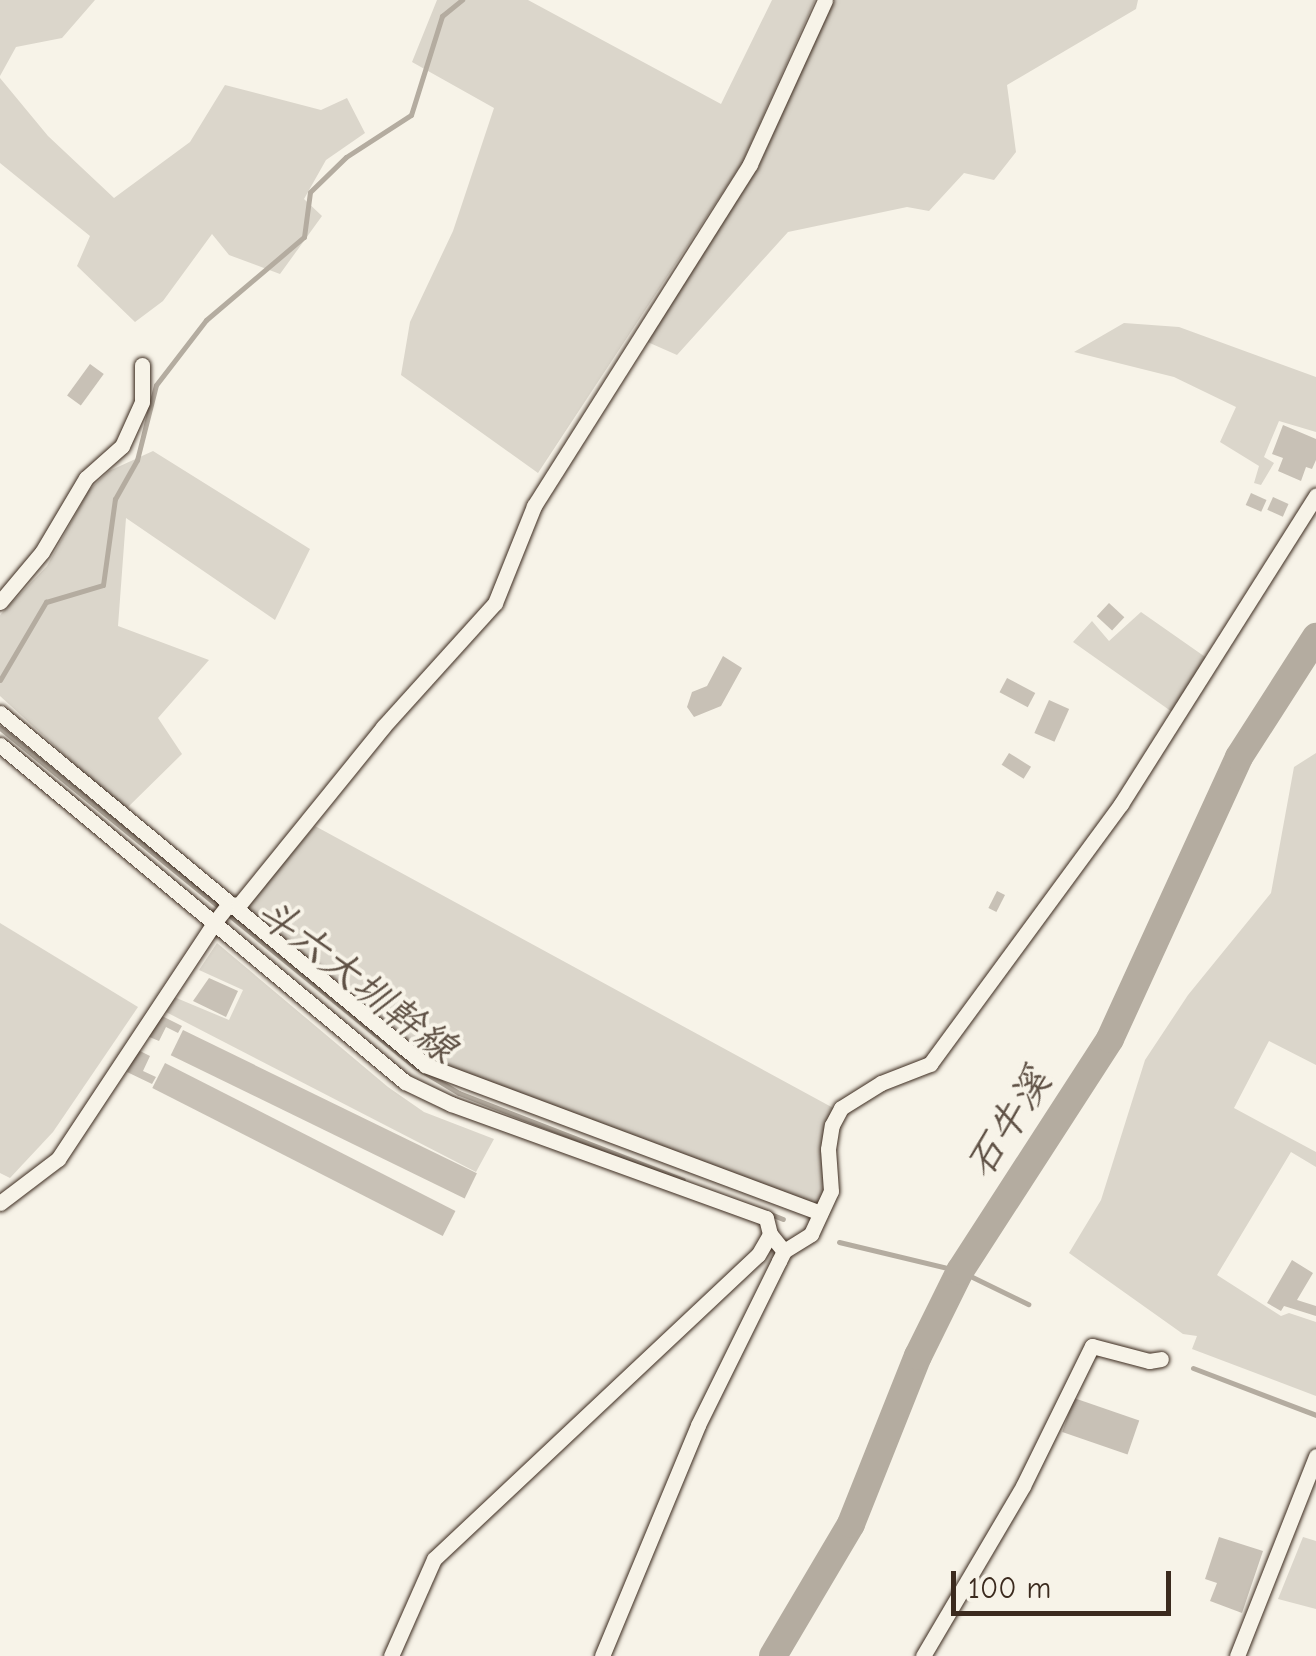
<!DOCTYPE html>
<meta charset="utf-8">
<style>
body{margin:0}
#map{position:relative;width:1316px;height:1656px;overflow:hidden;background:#f7f3e8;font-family:"Comic Neue","LXGW WenKai TC",sans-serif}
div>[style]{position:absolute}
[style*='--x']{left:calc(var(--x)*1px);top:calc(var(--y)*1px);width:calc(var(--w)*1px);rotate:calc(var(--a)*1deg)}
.green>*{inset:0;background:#dbd6cb}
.stream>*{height:5px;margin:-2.5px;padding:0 2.5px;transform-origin:2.5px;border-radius:2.5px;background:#b4aca0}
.river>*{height:28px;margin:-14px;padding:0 14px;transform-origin:14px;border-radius:14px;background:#b4aca0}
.building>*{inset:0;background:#c8c1b6;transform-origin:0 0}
.roads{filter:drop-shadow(0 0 2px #3b2a1e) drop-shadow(0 0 2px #3b2a1e)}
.minor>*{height:15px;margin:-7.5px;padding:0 7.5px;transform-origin:7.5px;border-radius:7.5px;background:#f7f3e8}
span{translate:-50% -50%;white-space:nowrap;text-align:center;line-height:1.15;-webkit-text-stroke:8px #f7f3e8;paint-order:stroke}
.water-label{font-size:40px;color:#5f5145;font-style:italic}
.scale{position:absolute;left:951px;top:1571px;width:220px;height:45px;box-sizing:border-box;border:5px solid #3b2a1e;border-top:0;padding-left:12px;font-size:30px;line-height:35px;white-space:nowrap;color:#3b2a1e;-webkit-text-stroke:8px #f7f3e8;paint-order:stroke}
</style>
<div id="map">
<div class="green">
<div style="clip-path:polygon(0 0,95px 0,62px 38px,16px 47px,0 76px)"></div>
<div style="clip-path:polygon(437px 0,528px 0,721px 104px,772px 0,815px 0,742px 163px,538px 473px,401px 375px,410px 322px,453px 231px,494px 108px,412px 62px)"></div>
<div style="clip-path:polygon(832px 0,1138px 0,1136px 9px,1007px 85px,1016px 152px,994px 180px,964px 173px,929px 211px,907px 207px,788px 232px,677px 355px,643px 340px,759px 166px)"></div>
<div style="clip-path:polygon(0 78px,48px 136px,114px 198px,190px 142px,225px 85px,321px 110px,347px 98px,365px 133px,326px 160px,304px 199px,322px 216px,280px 274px,229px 255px,212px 234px,163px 301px,135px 322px,77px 266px,90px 236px,0 163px)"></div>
<div style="clip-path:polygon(1124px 323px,1179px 327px,1316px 377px,1316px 432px,1279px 421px,1264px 457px,1274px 463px,1261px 485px,1254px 483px,1259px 466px,1220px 442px,1236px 407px,1174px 377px,1074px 352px)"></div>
<div style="clip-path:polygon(153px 451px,310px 549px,275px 620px,126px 518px,118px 626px,209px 660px,158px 718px,182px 754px,125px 810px,0 696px,0 615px,47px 566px,89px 490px,109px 471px)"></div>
<div style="clip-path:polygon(1141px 612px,1211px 661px,1175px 714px,1073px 642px,1092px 621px,1109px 641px)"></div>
<div style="clip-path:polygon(1316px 753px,1316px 1065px,1269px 1041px,1234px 1108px,1316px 1152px,1316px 1167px,1291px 1152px,1217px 1275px,1281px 1316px,1289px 1313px,1316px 1322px,1316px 1396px,1192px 1349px,1197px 1336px,1183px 1334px,1069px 1253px,1101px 1200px,1145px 1060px,1188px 995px,1271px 893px,1294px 767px)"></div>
<div style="clip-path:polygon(315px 826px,837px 1110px,825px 1161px,834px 1191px,820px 1213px,459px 1076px,418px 1052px,243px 911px)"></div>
<div style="clip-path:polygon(0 923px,138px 1007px,53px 1132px,10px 1178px,0 1173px)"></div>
<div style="clip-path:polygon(217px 943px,388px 1087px,424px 1112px,494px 1139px,476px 1172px,166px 1012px,174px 997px,229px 1020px,243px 990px,199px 970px)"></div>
<div style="clip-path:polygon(1303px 1537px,1316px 1541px,1316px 1609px,1278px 1599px)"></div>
</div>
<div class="stream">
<div style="--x:0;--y:680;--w:91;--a:-59.5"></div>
<div style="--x:46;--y:602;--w:59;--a:-16.6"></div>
<div style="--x:103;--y:585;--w:87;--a:-82.1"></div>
<div style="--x:115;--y:499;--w:45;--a:-60.6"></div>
<div style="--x:137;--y:460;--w:77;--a:-75.8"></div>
<div style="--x:156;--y:385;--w:82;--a:-52.4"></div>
<div style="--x:206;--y:320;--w:128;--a:-40.3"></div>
<div style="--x:304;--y:237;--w:45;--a:-82.4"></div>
<div style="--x:310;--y:192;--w:50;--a:-44.2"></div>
<div style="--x:346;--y:157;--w:77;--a:-32.9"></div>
<div style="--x:411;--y:115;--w:104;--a:-72.6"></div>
<div style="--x:442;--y:16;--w:26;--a:-39"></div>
<div style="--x:0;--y:728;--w:534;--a:39.23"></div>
<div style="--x:414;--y:1066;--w:52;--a:31"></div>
<div style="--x:459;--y:1093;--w:240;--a:21.2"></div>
<div style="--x:768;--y:1213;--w:16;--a:22"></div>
<div style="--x:839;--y:1242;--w:124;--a:13.5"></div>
<div style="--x:960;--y:1271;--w:76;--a:25.9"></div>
<div style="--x:1193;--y:1368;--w:132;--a:20.9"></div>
</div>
<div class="river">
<div style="--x:773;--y:1656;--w:153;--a:-59.4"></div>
<div style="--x:851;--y:1524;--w:181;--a:-68.3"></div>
<div style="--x:918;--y:1356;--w:95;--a:-63.7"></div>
<div style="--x:960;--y:1271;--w:276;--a:-57.1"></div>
<div style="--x:1110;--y:1039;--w:310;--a:-65.4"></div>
<div style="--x:1239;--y:757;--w:143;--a:-57.3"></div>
</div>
<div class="building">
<div style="left:90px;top:364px;width:17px;height:39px;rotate:36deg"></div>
<div style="clip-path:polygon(1283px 425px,1316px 439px,1316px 460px,1312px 469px,1306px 467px,1301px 481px,1278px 471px,1283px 458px,1272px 454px)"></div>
<div style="left:1251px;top:493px;width:17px;height:13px;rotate:24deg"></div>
<div style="left:1273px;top:497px;width:17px;height:14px;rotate:24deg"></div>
<div style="left:1109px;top:603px;width:21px;height:18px;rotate:43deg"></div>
<div style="clip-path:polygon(723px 656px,742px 668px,721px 706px,694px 717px,687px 707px,692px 692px,707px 686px)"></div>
<div style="left:1007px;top:678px;width:32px;height:16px;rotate:28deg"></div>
<div style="left:1049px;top:700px;width:22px;height:36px;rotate:24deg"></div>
<div style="left:1009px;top:753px;width:26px;height:14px;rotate:32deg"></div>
<div style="left:997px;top:891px;width:9px;height:19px;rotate:27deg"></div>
<div style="clip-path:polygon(209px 978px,238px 991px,226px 1017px,193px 1001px)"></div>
<div style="clip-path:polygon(158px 1014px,182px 1026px,178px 1033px,166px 1027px,159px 1041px,147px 1036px)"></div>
<div style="left:183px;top:1030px;width:327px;height:28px;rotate:26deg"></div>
<div style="clip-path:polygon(138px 1050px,150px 1056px,143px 1071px,156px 1077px,152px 1084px,127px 1072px)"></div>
<div style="left:165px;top:1063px;width:326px;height:28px;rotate:27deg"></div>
<div style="clip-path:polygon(1292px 1260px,1313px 1273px,1297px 1300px,1316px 1306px,1316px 1316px,1284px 1306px,1281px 1311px,1267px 1303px)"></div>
<div style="left:1074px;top:1398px;width:69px;height:36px;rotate:19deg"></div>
<div style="clip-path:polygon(1219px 1537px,1263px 1551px,1242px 1613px,1210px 1601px,1217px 1583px,1205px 1579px)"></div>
</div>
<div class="roads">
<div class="minor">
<div style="--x:0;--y:602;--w:65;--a:-50"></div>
<div style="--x:42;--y:552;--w:86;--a:-59.3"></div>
<div style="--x:86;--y:478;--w:48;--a:-41.6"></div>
<div style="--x:122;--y:446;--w:48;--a:-65.6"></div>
<div style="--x:142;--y:402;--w:37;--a:-90"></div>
<div style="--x:0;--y:713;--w:552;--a:39.63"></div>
<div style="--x:425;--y:1065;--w:422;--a:20.5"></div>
<div style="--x:0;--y:745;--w:527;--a:39.76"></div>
<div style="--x:405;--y:1082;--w:51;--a:25.6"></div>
<div style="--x:451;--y:1104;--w:335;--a:19.9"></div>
<div style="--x:766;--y:1218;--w:16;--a:76"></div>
<div style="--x:770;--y:1234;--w:22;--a:51"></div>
<div style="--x:0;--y:1203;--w:73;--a:-37.2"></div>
<div style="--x:58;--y:1159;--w:283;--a:-56.5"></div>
<div style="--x:214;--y:923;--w:24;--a:-52"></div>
<div style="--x:229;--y:904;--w:10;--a:6"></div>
<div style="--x:239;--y:905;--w:229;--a:-51"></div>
<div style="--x:383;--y:727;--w:167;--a:-47.9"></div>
<div style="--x:495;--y:603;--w:105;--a:-68.1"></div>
<div style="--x:534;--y:506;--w:404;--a:-57.7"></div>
<div style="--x:750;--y:164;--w:180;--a:-65.4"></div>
<div style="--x:391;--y:1656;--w:106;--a:-66.1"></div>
<div style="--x:434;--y:1559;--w:444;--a:-43.2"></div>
<div style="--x:758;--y:1255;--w:24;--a:-60"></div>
<div style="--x:602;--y:1656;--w:250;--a:-67.4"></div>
<div style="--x:698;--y:1425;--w:183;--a:-63.7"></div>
<div style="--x:779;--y:1261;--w:11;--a:-63"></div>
<div style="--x:784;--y:1251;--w:32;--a:-32"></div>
<div style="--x:811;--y:1234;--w:47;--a:-65.1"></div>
<div style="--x:831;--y:1191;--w:42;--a:-94.1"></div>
<div style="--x:828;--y:1149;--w:24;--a:-81"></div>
<div style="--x:832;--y:1125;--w:19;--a:-62"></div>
<div style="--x:841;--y:1108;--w:47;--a:-32"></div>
<div style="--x:881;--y:1083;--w:53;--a:-21.2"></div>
<div style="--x:930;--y:1064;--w:323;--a:-53.7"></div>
<div style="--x:1121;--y:804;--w:365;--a:-57.7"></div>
<div style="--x:923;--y:1656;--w:197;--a:-59.5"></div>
<div style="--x:1023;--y:1486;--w:156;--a:-63.8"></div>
<div style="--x:1092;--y:1346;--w:59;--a:14.7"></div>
<div style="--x:1149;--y:1361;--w:12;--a:-9"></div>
<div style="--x:1237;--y:1656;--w:215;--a:-68.4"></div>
</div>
</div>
<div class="water-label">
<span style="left:357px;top:980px;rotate:38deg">斗六大圳幹線</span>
<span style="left:1008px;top:1123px;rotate:-57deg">石牛溪</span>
</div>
<div class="scale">100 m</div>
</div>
